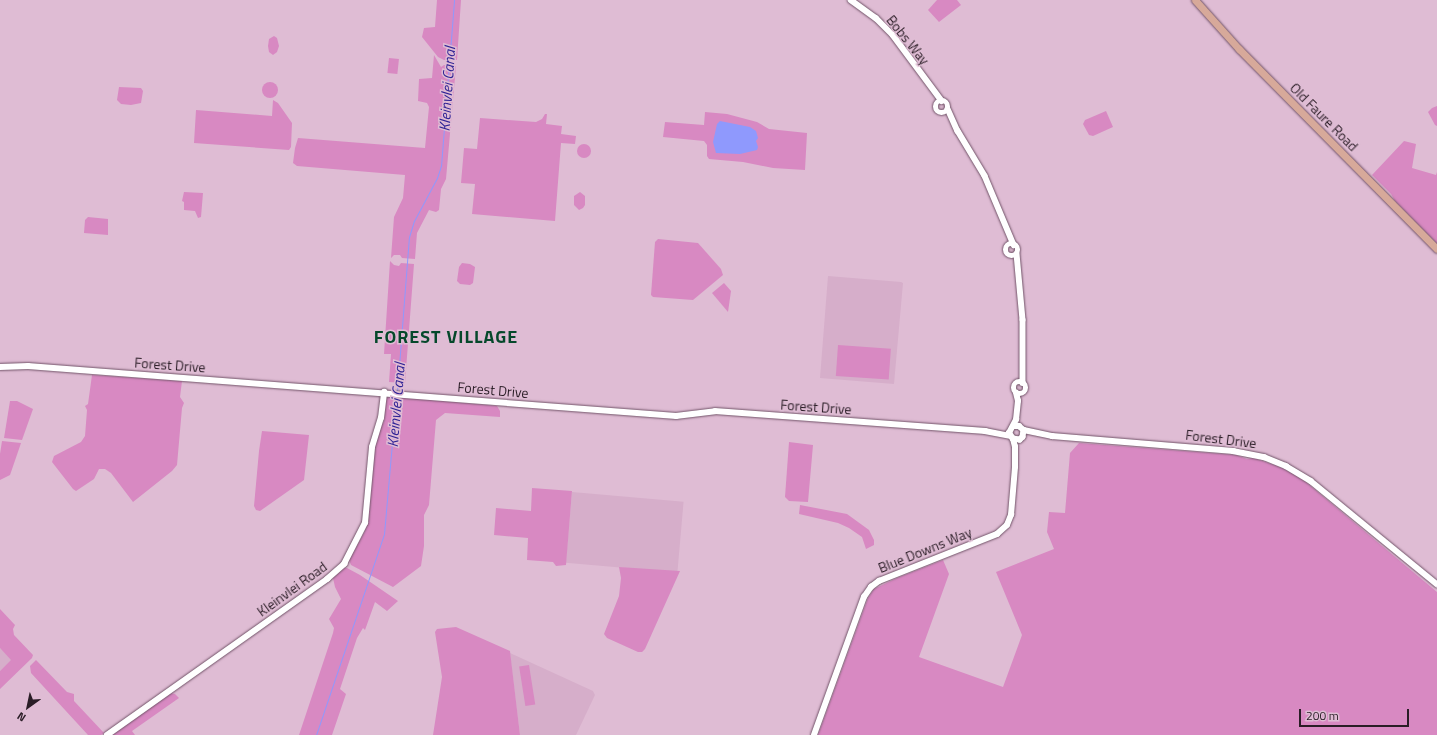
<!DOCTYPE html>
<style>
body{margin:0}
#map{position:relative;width:1437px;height:735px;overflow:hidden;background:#dfbcd4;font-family:"Titillium Web",sans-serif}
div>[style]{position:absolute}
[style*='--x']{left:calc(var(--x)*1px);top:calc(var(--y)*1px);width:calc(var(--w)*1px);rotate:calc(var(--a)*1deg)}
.built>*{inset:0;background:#d6aeca;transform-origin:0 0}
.green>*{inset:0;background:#d889c2;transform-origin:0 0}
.round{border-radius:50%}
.water>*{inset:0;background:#8f99fd}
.stream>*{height:1px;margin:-0.5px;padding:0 0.5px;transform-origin:0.5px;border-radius:0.5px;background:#8f99fd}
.roads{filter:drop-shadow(0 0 1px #725469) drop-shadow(0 0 1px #725469)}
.minor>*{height:5.5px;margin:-2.75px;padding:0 2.75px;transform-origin:2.75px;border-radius:2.75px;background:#fff}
.minor>.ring{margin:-2.75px;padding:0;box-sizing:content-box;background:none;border:5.5px solid #fff;border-radius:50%}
.major>*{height:7px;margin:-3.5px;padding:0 3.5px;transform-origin:3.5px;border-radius:3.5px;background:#d7a99a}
span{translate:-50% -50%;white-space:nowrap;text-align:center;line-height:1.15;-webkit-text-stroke:3px #dfbcd4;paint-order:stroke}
.street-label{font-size:14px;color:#2a1d26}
.water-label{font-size:15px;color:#302395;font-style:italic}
.district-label{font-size:18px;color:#05482b;font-weight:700;letter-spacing:1px}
.north{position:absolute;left:8px;top:687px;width:40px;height:40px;-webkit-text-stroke:3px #dfbcd4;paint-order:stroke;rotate:213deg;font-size:11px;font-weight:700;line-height:16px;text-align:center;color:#2a1d26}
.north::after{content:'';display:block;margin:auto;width:14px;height:18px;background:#2a1d26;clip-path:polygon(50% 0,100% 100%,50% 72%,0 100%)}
.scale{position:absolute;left:1299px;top:709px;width:110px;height:18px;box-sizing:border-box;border:2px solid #2a1d26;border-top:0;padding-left:5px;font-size:12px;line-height:14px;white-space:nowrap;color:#2a1d26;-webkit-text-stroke:3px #dfbcd4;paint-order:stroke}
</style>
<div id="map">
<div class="built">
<div style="clip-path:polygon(828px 276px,901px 282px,903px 283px,894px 384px,820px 378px)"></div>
<div style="left:572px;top:492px;width:112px;height:71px;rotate:5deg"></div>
<div style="clip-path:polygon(0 648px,12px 660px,0 671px)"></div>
<div style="clip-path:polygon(510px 653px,593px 691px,595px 695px,576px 735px,520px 735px)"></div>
</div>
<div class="green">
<div style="clip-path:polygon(437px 0,461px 0,457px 60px,444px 60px,438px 57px,422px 37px,424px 28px,435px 27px)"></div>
<div style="clip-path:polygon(937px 0,957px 0,961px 5px,939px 22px,928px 10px)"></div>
<div style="clip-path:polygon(274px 36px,277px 38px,279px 46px,277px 52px,273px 55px,269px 52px,268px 46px,269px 39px)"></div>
<div style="clip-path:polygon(434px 55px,441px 67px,444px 65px,456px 66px,446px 179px,441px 189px,439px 210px,436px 212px,429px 210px,417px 233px,415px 259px,402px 258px,400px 255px,394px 255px,391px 258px,394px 217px,403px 198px,405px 175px,297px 166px,293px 163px,295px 148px,298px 138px,425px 148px,429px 107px,427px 103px,418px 101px,419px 79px,432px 78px)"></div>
<div style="left:389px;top:58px;width:10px;height:15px;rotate:6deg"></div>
<div class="round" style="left:262px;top:82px;width:16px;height:16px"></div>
<div style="clip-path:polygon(119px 87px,141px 88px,143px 91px,141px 103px,131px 105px,121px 104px,117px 100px)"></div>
<div style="clip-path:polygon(273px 100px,278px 103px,292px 123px,291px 147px,289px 150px,194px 143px,196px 110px,272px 116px)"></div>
<div style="clip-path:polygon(1437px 106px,1437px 126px,1435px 125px,1428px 112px,1432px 108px)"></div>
<div style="clip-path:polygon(1106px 111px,1113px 127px,1093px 136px,1089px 135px,1083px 124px,1085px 120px)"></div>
<div style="clip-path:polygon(705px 112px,727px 114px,757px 122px,769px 129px,807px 133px,805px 170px,773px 168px,743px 162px,709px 159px,707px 156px,707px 145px,704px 141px,663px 137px,665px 122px,704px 125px)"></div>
<div style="clip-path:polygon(545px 114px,547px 114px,546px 124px,562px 126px,561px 134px,576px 136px,575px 144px,561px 143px,555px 221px,472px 214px,475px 184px,461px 183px,464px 148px,477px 149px,480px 118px,536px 122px,542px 119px)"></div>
<div style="clip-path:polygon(1404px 141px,1416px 144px,1412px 168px,1436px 175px,1437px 172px,1437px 244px,1395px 201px,1391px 194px,1372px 175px)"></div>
<div class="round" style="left:577px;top:144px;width:14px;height:14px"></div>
<div style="clip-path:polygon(184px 192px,203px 193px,201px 217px,198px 218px,195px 211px,184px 210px,184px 202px,182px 201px)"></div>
<div style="clip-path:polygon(580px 192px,585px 196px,585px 205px,583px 208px,579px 210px,574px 205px,574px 196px)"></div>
<div style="clip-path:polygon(88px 217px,108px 219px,108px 235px,84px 233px,85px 220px)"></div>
<div style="clip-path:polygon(658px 239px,698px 243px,721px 269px,723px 275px,693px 300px,653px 297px,651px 295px,655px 242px)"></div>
<div style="clip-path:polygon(390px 261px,394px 265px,399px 266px,401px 263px,414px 264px,405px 383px,389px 382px,391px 354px,384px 354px)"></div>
<div style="clip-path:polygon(462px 263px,470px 264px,475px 267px,473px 283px,470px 285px,460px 284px,457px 281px,459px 267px)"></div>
<div style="clip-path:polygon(724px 283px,731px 291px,728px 312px,712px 293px)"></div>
<div style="left:838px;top:345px;width:53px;height:31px;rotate:4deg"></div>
<div style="clip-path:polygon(92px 375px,182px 381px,180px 397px,184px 403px,182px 408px,177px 465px,172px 471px,133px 502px,111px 473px,105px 469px,99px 469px,94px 479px,76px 491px,73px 489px,52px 462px,54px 456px,81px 442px,85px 436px,87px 410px,85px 406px,88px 404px)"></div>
<div style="clip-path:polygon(389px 396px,497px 406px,500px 411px,500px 417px,445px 413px,436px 420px,429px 505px,424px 515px,424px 546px,421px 566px,393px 587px,351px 565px,349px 560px,364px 533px,368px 522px,374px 452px,378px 433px,384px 421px,386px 399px)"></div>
<div style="clip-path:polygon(10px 401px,17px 401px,33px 409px,22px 440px,4px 438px)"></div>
<div style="clip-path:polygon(262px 431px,309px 435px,304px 480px,260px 511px,256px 510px,254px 506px,259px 451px)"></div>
<div style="clip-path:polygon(2px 441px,21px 443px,10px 475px,0 480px,0 454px)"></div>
<div style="clip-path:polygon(789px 442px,813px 445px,808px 502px,789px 501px,785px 497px)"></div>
<div style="clip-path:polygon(1079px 443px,1236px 455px,1247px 459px,1254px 458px,1280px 467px,1301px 478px,1437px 592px,1437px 735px,818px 735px,868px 598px,874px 589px,897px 578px,943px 560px,949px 574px,919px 657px,1003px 687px,1022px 635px,996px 572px,1054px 549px,1047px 532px,1049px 512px,1065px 513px,1070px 453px)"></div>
<div style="clip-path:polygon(532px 488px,572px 491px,566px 565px,556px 566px,553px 562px,527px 560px,528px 538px,494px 535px,496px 508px,531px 511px)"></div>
<div style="clip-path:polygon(800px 505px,847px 514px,869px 530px,874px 540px,874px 545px,866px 549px,862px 537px,849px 528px,838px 523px,799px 514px)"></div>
<div style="clip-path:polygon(619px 567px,680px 571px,645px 649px,642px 652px,638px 652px,607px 638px,604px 634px,619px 596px,621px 578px)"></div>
<div style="clip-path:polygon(343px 568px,347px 568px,360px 575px,398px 601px,387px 611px,375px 602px,365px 630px,363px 628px,357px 638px,340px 689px,346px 694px,332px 735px,299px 735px,333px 633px,334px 628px,329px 619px,341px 599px,335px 587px,333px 578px)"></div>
<div style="clip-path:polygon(0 609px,15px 625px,13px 629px,14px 635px,33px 655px,32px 658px,0 689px,0 671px,11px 660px,0 648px)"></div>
<div style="clip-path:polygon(456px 627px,510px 651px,520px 735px,433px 735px,442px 677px,435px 632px,437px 629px)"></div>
<div style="clip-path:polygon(36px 660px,67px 692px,74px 694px,74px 701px,104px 733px,101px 735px,88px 735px,31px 673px,30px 666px)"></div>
<div style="left:529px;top:665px;width:40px;height:10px;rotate:81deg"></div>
<div style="clip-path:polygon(170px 693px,175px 694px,179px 698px,132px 731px,135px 735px,111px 735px)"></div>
</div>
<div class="water">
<div style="clip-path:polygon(720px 121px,750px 127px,756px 131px,758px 138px,756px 141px,758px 147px,757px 150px,740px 154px,716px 153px,713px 142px,717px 124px)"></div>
</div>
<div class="stream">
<div style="--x:397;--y:392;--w:155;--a:-85.6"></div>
<div style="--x:409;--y:237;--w:17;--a:-73"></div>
<div style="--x:414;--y:221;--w:49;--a:-61.9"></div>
<div style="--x:437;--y:178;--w:13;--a:-72"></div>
<div style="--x:441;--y:166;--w:167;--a:-85.5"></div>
<div style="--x:316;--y:735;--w:212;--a:-71.3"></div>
<div style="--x:384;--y:534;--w:138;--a:-85"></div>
</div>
<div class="roads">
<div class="minor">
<div style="--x:851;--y:0;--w:31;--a:36"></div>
<div style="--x:876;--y:18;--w:24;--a:45"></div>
<div style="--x:893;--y:35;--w:82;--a:53.4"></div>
<div class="ring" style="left:936px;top:101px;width:6.5px;height:6.5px"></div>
<div style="--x:948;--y:109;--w:24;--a:66"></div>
<div style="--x:958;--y:131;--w:52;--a:59"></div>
<div style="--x:985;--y:176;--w:75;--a:67.2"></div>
<div class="ring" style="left:1006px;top:244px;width:6.5px;height:6.5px"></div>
<div style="--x:1017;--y:254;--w:66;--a:84.8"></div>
<div style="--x:1023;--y:320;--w:63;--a:90"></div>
<div style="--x:0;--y:367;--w:28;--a:-2"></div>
<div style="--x:28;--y:366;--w:650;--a:4.41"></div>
<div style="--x:676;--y:416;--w:39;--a:-7"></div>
<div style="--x:715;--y:411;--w:271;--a:4.2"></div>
<div style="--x:985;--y:431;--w:25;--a:11"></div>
<div class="ring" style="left:1014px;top:382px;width:6.5px;height:6.5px"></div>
<div style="--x:1014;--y:426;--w:5;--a:0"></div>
<div style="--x:1019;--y:426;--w:6;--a:39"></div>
<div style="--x:1024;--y:430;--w:7;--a:98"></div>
<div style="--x:1023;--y:437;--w:4;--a:135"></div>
<div style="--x:1020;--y:440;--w:7;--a:-172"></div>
<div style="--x:1013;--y:439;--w:7;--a:-124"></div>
<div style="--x:1009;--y:433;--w:15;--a:-62"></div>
<div style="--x:1016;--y:420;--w:19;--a:-84"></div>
<div style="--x:1018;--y:401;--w:8;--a:-104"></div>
<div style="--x:1024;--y:430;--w:29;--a:12"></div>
<div style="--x:1052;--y:436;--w:182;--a:4.7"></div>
<div style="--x:1233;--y:451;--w:32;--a:11"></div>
<div style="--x:1264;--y:457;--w:24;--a:22"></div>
<div style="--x:1286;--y:466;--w:29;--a:31"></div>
<div style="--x:1311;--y:481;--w:163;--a:39.3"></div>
<div style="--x:107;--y:735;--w:270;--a:-35.3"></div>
<div style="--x:327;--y:579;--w:23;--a:-41"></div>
<div style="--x:344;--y:564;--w:46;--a:-62.9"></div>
<div style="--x:365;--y:523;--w:76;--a:-84.7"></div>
<div style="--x:372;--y:447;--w:30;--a:-73"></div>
<div style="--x:381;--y:418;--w:26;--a:-83"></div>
<div style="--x:814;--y:735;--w:147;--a:-70.1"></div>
<div style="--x:864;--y:597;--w:12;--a:-55"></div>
<div style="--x:871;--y:587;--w:10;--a:-37"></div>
<div style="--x:879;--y:581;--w:127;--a:-21.7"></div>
<div style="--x:997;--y:534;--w:13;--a:-42"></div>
<div style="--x:1007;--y:525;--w:11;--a:-68"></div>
<div style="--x:1011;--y:515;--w:48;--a:-85.2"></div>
<div style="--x:1015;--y:467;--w:20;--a:-90"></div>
<div style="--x:1015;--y:447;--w:8;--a:-104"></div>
</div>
<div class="major">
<div style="--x:1195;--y:0;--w:66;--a:48.1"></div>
<div style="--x:1239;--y:49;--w:281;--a:45.3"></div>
</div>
</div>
<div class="street-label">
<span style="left:908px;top:40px;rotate:51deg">Bobs Way</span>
<span style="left:1324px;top:117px;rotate:45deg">Old Faure Road</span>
<span style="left:170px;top:365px;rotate:4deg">Forest Drive</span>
<span style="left:493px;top:390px;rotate:5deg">Forest Drive</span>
<span style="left:816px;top:407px;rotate:4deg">Forest Drive</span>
<span style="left:1221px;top:439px;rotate:7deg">Forest Drive</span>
<span style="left:925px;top:550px;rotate:-22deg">Blue Downs Way</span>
<span style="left:292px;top:589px;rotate:-36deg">Kleinvlei Road</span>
</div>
<div class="water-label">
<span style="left:447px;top:89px;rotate:-86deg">Kleinvlei Canal</span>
<span style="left:396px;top:405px;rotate:-85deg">Kleinvlei Canal</span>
</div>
<div class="district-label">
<span style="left:446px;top:337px">FOREST VILLAGE</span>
</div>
<div class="north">N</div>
<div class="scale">200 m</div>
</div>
